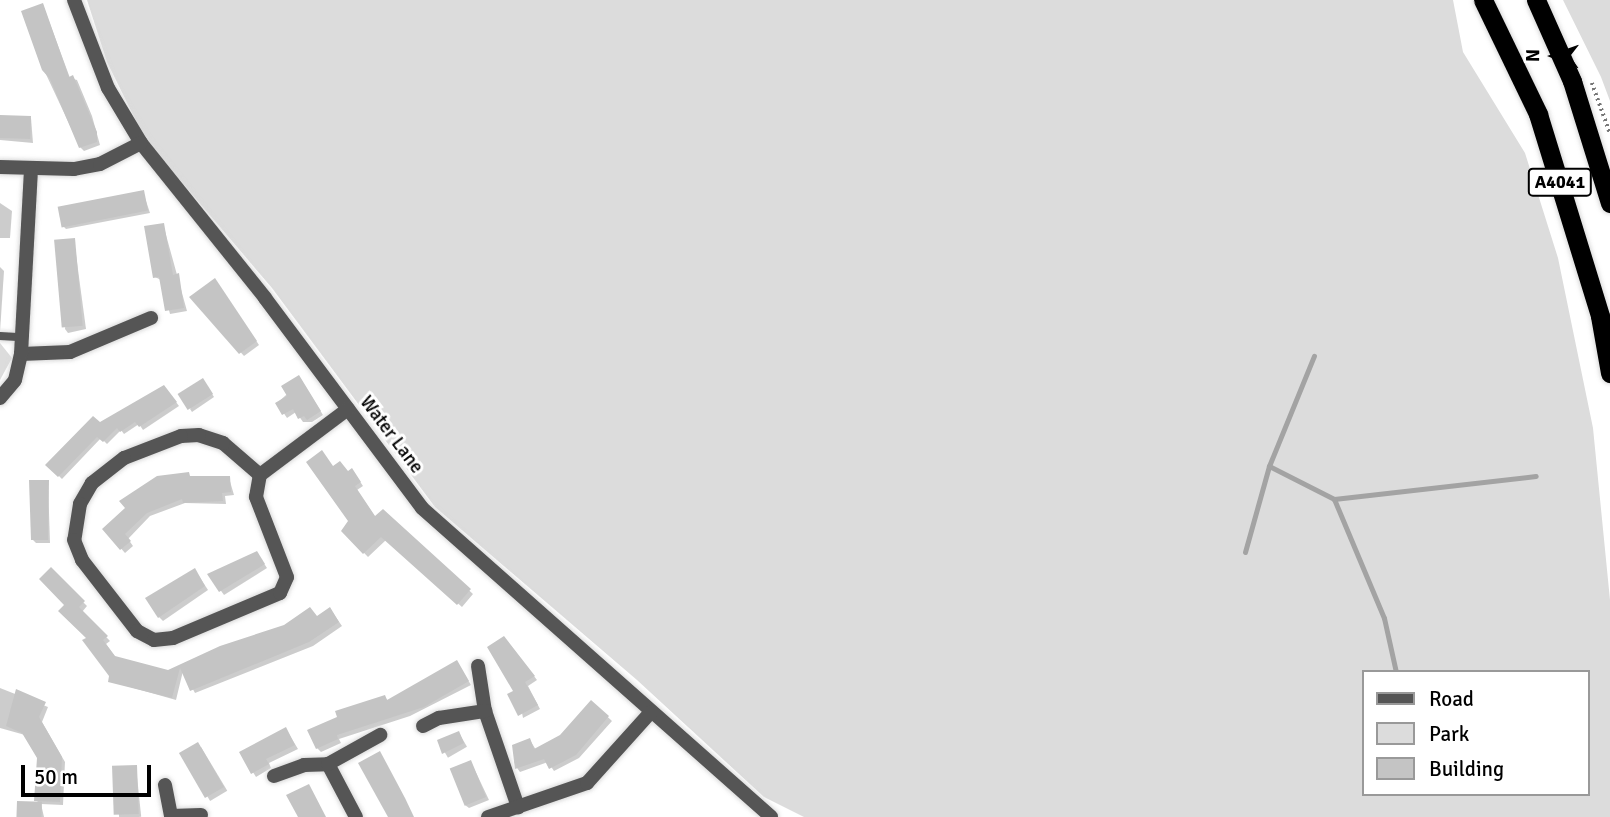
<!DOCTYPE html>
<style>
body{margin:0}
#map{position:relative;width:1610px;height:817px;overflow:hidden;background:#fff;font-family:Signika,sans-serif}
div>[style]{position:absolute}
[style*='--x']{left:calc(var(--x)*1px);top:calc(var(--y)*1px);width:calc(var(--w)*1px);rotate:calc(var(--a)*1deg)}
.green>*{inset:0;background:#dcdcdc}
.shadow>*{inset:0;background:#0003;transform-origin:0 0}
.stream>*{height:5px;margin:-2.5px;padding:0 2.5px;transform-origin:2.5px;border-radius:2.5px;background:#a3a3a3}
.building>*{inset:0;background:#c4c4c4;transform-origin:0 0}
.path>*{height:3.5px;margin-top:-1.75px;transform-origin:0;background:repeating-linear-gradient(90deg,#777 0 2px,transparent 0 5.5px)}
.roads{filter:drop-shadow(0 0 2px #dbdbdb) drop-shadow(0 0 2px #dbdbdb)}
.service>*{height:8px;margin:-4px;padding:0 4px;transform-origin:4px;border-radius:4px;background:#555}
.minor>*{height:14px;margin:-7px;padding:0 7px;transform-origin:7px;border-radius:7px;background:#555}
.trunk>*{height:19px;margin:-9.5px;padding:0 9.5px;transform-origin:9.5px;border-radius:9.5px;background:#000}
span{translate:-50% -50%;white-space:nowrap;text-align:center;line-height:1.15;-webkit-text-stroke:6px #fff;paint-order:stroke}
.shield-label span{padding:2px 5px;background:#fff;border:2px solid;border-radius:5px;-webkit-text-stroke-width:0}
.shield-label{font-size:18px;color:#000;font-weight:700}
.street-label{font-size:19px;color:#000}
.legend{position:absolute;left:1362px;top:670px;width:228px;height:126px;box-sizing:border-box;background:#fff;border:2px solid #999;margin:0;padding:9px 12px;list-style:none;font-size:21px;color:#000}
.legend li{display:flex;align-items:center;gap:14px;height:35px}
.legend b{width:35px;border:2px solid #999}
.north{position:absolute;left:1519px;top:21px;width:70px;height:70px;-webkit-text-stroke:5px #fff;paint-order:stroke;rotate:271deg;font-size:19px;font-weight:700;line-height:28px;text-align:center;color:#000}
.north::after{content:'';display:block;margin:auto;width:24px;height:32px;background:#000;clip-path:polygon(50% 0,100% 100%,50% 72%,0 100%)}
.scale{position:absolute;left:21px;top:765px;width:130px;height:32px;box-sizing:border-box;border:4px solid #000;border-top:0;padding-left:9px;font-size:21px;line-height:24px;white-space:nowrap;color:#000;-webkit-text-stroke:5px #fff;paint-order:stroke}
</style>
<div id="map">
<div class="green">
<div style="clip-path:polygon(evenodd,87px 0,1453px 0,1463px 52px,1525px 153px,1558px 258px,1593px 428px,1610px 600px,1610px 817px,804px 817px,764px 797px,637px 680px,435px 507px,272px 288px,145px 139px,107px 62px,87px 0,1363px 672px,1587px 672px,1587px 794px,1363px 794px,1363px 672px)"></div>
<div style="clip-path:polygon(1563px 0,1610px 0,1610px 101px,1601px 77px)"></div>
<div style="clip-path:polygon(0 343px,12px 358px,0 380px)"></div>
</div>
<div class="shadow">
<div style="clip-path:polygon(43px 5px,70px 78px,77px 80px,92px 116px,100px 145px,84px 151px,80px 147px,44px 70px)"></div>
<div style="clip-path:polygon(0 116px,31px 118px,33px 143px,0 140px)"></div>
<div style="clip-path:polygon(143px 192px,150px 213px,66px 229px,63px 226px)"></div>
<div style="clip-path:polygon(0 203px,12px 211px,10px 238px,0 238px)"></div>
<div style="clip-path:polygon(163px 224px,187px 311px,170px 314px,161px 280px,155px 277px)"></div>
<div style="clip-path:polygon(74px 240px,86px 329px,68px 333px,65px 329px)"></div>
<div style="clip-path:polygon(0 267px,4px 271px,0 332px)"></div>
<div style="clip-path:polygon(218px 284px,259px 345px,244px 356px,192px 298px)"></div>
<div style="clip-path:polygon(302px 381px,323px 415px,312px 422px,303px 422px,296px 412px,287px 418px,277px 403px)"></div>
<div style="clip-path:polygon(205px 383px,214px 397px,192px 412px,190px 409px)"></div>
<div style="clip-path:polygon(167px 390px,179px 406px,143px 430px,139px 424px,124px 434px,121px 430px,107px 444px,101px 438px,62px 479px,48px 465px)"></div>
<div style="clip-path:polygon(333px 468px,355px 474px,363px 486px,357px 490px,376px 518px,383px 511px,473px 594px,462px 607px,386px 540px,368px 557px,343px 531px,350px 521px)"></div>
<div style="clip-path:polygon(192px 478px,229px 478px,234px 495px,225px 496px,226px 504px,185px 503px,150px 516px,128px 539px,133px 546px,125px 553px,104px 529px)"></div>
<div style="clip-path:polygon(48px 482px,50px 543px,36px 543px,32px 539px)"></div>
<div style="clip-path:polygon(257px 553px,267px 568px,224px 595px,209px 574px)"></div>
<div style="clip-path:polygon(51px 570px,87px 606px,82px 612px,110px 641px,106px 644px,116px 658px,168px 672px,333px 613px,342px 626px,313px 646px,195px 693px,183px 671px,176px 700px,109px 681px,111px 676px,66px 605px)"></div>
<div style="clip-path:polygon(195px 570px,208px 590px,163px 621px,159px 617px)"></div>
<div style="clip-path:polygon(508px 642px,537px 680px,528px 686px,540px 709px,523px 718px)"></div>
<div style="clip-path:polygon(457px 662px,471px 685px,410px 716px,339px 739px,341px 743px,321px 752px,317px 748px,339px 718px,385px 697px,388px 701px)"></div>
<div style="clip-path:polygon(0 688px,48px 707px,42px 722px,65px 762px,63px 805px,41px 804px,44px 817px,18px 817px,40px 804px,36px 800px,38px 758px,25px 735px,0 728px)"></div>
<div style="clip-path:polygon(592px 702px,612px 721px,579px 758px,554px 771px,548px 762px,520px 772px,517px 768px,514px 762px,530px 740px,536px 750px,561px 736px)"></div>
<div style="clip-path:polygon(286px 729px,298px 749px,269px 763px,271px 768px,256px 777px,241px 753px)"></div>
<div style="left:459px;top:733px;width:16px;height:22px;rotate:60deg"></div>
<div style="left:201px;top:747px;width:51px;height:20px;rotate:59deg"></div>
<div style="clip-path:polygon(471px 762px,489px 800px,469px 808px,465px 805px)"></div>
<div style="left:136px;top:767px;width:50px;height:22px;rotate:84deg"></div>
</div>
<div class="stream">
<div style="--x:1269;--y:466;--w:73;--a:26.9"></div>
<div style="--x:1334;--y:499;--w:203;--a:-6.5"></div>
<div style="--x:1334;--y:499;--w:129;--a:67.2"></div>
<div style="--x:1384;--y:618;--w:55;--a:77.5"></div>
<div style="--x:1245;--y:552;--w:89;--a:-74.4"></div>
<div style="--x:1269;--y:466;--w:119;--a:-67.8"></div>
</div>
<div class="building">
<div style="clip-path:polygon(43px 3px,69px 77px,73px 75px,97px 132px,97px 142px,79px 148px,50px 79px,42px 70px,21px 11px)"></div>
<div style="left:0;top:115px;width:31px;height:23px;rotate:2deg"></div>
<div style="left:144px;top:190px;width:21px;height:88px;rotate:79deg"></div>
<div style="clip-path:polygon(164px 223px,173px 275px,179px 273px,184px 308px,165px 311px,159px 277px,153px 278px,144px 226px)"></div>
<div style="left:75px;top:238px;width:88px;height:21px;rotate:85deg"></div>
<div style="clip-path:polygon(215px 278px,257px 341px,239px 354px,189px 297px)"></div>
<div style="clip-path:polygon(299px 375px,321px 411px,307px 420px,304px 416px,298px 419px,293px 409px,282px 415px,275px 403px,287px 396px,281px 386px)"></div>
<div style="left:203px;top:378px;width:19px;height:30px;rotate:58deg"></div>
<div style="clip-path:polygon(164px 385px,177px 402px,139px 427px,135px 422px,120px 432px,117px 428px,103px 442px,97px 437px,58px 477px,45px 465px,93px 416px,100px 422px)"></div>
<div style="clip-path:polygon(322px 450px,333px 466px,340px 461px,348px 471px,352px 468px,361px 482px,355px 486px,375px 516px,383px 509px,471px 589px,457px 605px,381px 537px,363px 554px,341px 531px,348px 521px,306px 462px)"></div>
<div style="clip-path:polygon(189px 472px,190px 476px,230px 476px,231px 492px,222px 493px,223px 501px,183px 503px,182px 499px,147px 513px,125px 534px,131px 541px,120px 550px,102px 529px,125px 508px,119px 501px,157px 476px)"></div>
<div style="clip-path:polygon(29px 480px,49px 480px,48px 540px,31px 540px)"></div>
<div style="clip-path:polygon(257px 551px,265px 564px,219px 592px,207px 574px)"></div>
<div style="clip-path:polygon(51px 567px,85px 601px,79px 607px,108px 636px,103px 640px,115px 656px,168px 670px,220px 646px,284px 625px,310px 607px,317px 616px,330px 607px,339px 622px,309px 642px,190px 691px,180px 668px,172px 698px,108px 682px,109px 676px,82px 640px,86px 638px,58px 611px,64px 605px,39px 579px)"></div>
<div style="clip-path:polygon(195px 568px,205px 586px,158px 618px,145px 598px)"></div>
<div style="clip-path:polygon(504px 636px,535px 676px,525px 682px,538px 705px,518px 716px,507px 694px,513px 691px,487px 647px)"></div>
<div style="clip-path:polygon(457px 660px,469px 681px,424px 707px,337px 735px,338px 739px,316px 749px,307px 730px,337px 717px,335px 711px,385px 695px,387px 700px)"></div>
<div style="clip-path:polygon(16px 689px,46px 702px,39px 717px,62px 757px,60px 802px,34px 801px,37px 758px,22px 733px,6px 726px)"></div>
<div style="clip-path:polygon(591px 700px,609px 716px,576px 755px,549px 769px,544px 759px,515px 769px,512px 745px,530px 738px,534px 749px,560px 735px)"></div>
<div style="clip-path:polygon(286px 727px,295px 745px,266px 759px,269px 764px,251px 774px,239px 752px)"></div>
<div style="clip-path:polygon(459px 731px,464px 743px,442px 754px,437px 740px)"></div>
<div style="left:198px;top:742px;width:52px;height:22px;rotate:60deg"></div>
<div style="clip-path:polygon(380px 751px,405px 798px,414px 817px,388px 817px,358px 763px)"></div>
<div style="left:471px;top:760px;width:40px;height:23px;rotate:68deg"></div>
<div style="left:137px;top:765px;width:49px;height:25px;rotate:88deg"></div>
<div style="clip-path:polygon(309px 784px,326px 817px,298px 817px,286px 795px)"></div>
<div style="left:17px;top:801px;width:25px;height:16px;rotate:2deg"></div>
</div>
<div class="path">
<div style="--x:1592;--y:83;--w:53;--a:70.2"></div>
</div>
<div class="roads">
<div class="service">
<div style="--x:0;--y:336;--w:22;--a:3"></div>
</div>
<div class="minor">
<div style="--x:74;--y:0;--w:94;--a:68.9"></div>
<div style="--x:108;--y:88;--w:64;--a:59"></div>
<div style="--x:141;--y:143;--w:198;--a:51.3"></div>
<div style="--x:265;--y:298;--w:262;--a:53.2"></div>
<div style="--x:422;--y:508;--w:466;--a:41.5"></div>
<div style="--x:0;--y:167;--w:74;--a:1.5"></div>
<div style="--x:74;--y:169;--w:26;--a:-11"></div>
<div style="--x:100;--y:164;--w:46;--a:-27.1"></div>
<div style="--x:21;--y:354;--w:49;--a:-2.3"></div>
<div style="--x:70;--y:352;--w:88;--a:-22.8"></div>
<div style="--x:0;--y:398;--w:23;--a:-50"></div>
<div style="--x:15;--y:380;--w:27;--a:-77"></div>
<div style="--x:21;--y:354;--w:185;--a:-86.9"></div>
<div style="--x:260;--y:475;--w:49;--a:-139.1"></div>
<div style="--x:223;--y:443;--w:25;--a:-162"></div>
<div style="--x:199;--y:435;--w:18;--a:177"></div>
<div style="--x:181;--y:436;--w:61;--a:158.9"></div>
<div style="--x:124;--y:458;--w:41;--a:142"></div>
<div style="--x:92;--y:483;--w:24;--a:120"></div>
<div style="--x:80;--y:504;--w:36;--a:99"></div>
<div style="--x:74;--y:540;--w:22;--a:68"></div>
<div style="--x:82;--y:560;--w:90;--a:52.2"></div>
<div style="--x:137;--y:631;--w:19;--a:28"></div>
<div style="--x:154;--y:640;--w:19;--a:-6"></div>
<div style="--x:173;--y:638;--w:116;--a:-22.8"></div>
<div style="--x:280;--y:593;--w:17;--a:-66"></div>
<div style="--x:287;--y:577;--w:86;--a:-111.2"></div>
<div style="--x:256;--y:497;--w:22;--a:-80"></div>
<div style="--x:260;--y:475;--w:110;--a:-36.9"></div>
<div style="--x:478;--y:666;--w:46;--a:81.2"></div>
<div style="--x:485;--y:711;--w:102;--a:71"></div>
<div style="--x:423;--y:726;--w:18;--a:-27"></div>
<div style="--x:439;--y:718;--w:47;--a:-8.7"></div>
<div style="--x:328;--y:764;--w:60;--a:62.2"></div>
<div style="--x:274;--y:776;--w:32;--a:-20"></div>
<div style="--x:304;--y:765;--w:24;--a:-2"></div>
<div style="--x:328;--y:764;--w:60;--a:-29.1"></div>
<div style="--x:165;--y:785;--w:33;--a:79"></div>
<div style="--x:171;--y:816;--w:30;--a:-2"></div>
<div style="--x:488;--y:817;--w:105;--a:-19"></div>
<div style="--x:587;--y:783;--w:96;--a:-48"></div>
</div>
<div class="trunk">
<div style="--x:1483;--y:0;--w:127;--a:64.2"></div>
<div style="--x:1538;--y:114;--w:211;--a:72.9"></div>
<div style="--x:1600;--y:316;--w:58;--a:80"></div>
<div style="--x:1536;--y:0;--w:89;--a:66"></div>
<div style="--x:1572;--y:81;--w:128;--a:72.7"></div>
</div>
</div>
<div class="shield-label">
<span style="left:1560px;top:182px">A4041</span>
</div>
<div class="street-label">
<span style="left:391px;top:435px;rotate:53deg">Water Lane</span>
</div>
<ul class="legend">
<li><b style="height:9px;background:#555"></b>Road</li>
<li><b style="height:19px;background:#dcdcdc"></b>Park</li>
<li><b style="height:19px;background:#c4c4c4"></b>Building</li>
</ul>
<div class="north">N</div>
<div class="scale">50 m</div>
</div>
